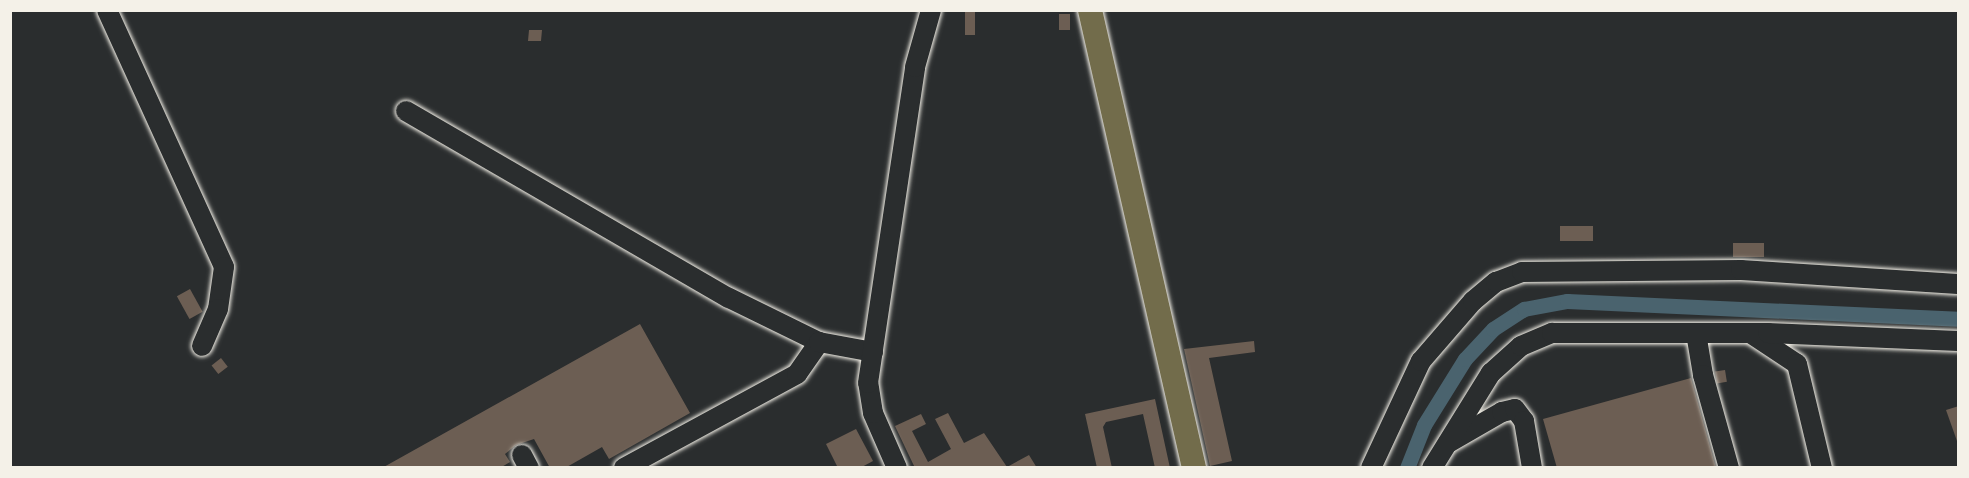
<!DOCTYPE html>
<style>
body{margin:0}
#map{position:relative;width:1969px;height:478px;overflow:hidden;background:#2a2d2e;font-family:"Patrick Hand",sans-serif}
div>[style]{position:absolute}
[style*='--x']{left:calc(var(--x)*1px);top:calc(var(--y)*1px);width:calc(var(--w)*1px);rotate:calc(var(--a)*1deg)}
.canal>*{height:15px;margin:-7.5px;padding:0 7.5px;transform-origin:7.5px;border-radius:7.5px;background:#4a636e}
.building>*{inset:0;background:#6c5e53;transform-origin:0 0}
.roads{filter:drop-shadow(0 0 2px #f4f1e8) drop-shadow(0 0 2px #f4f1e8)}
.minor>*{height:20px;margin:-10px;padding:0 10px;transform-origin:10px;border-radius:10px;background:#2a2d2e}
.major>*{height:24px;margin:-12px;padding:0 12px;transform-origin:12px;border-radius:12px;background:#726c4b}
span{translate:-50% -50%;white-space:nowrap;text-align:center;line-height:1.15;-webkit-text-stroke:4.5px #2a2d2e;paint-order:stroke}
.frame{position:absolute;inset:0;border:12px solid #f4f1e8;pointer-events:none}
</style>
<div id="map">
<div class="canal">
<div style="--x:1407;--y:468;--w:46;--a:-68.4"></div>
<div style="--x:1424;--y:425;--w:78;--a:-58.2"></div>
<div style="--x:1465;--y:359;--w:41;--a:-47"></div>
<div style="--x:1493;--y:329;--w:37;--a:-33"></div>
<div style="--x:1524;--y:309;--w:44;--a:-10.5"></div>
<div style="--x:1567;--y:301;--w:391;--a:2.6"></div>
</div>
<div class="building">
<div style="left:965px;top:10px;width:10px;height:25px"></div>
<div style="left:1059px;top:14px;width:11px;height:16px"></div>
<div style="clip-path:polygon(529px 30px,542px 30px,541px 41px,528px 41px)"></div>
<div style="left:1593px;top:226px;width:15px;height:33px;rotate:90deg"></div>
<div style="left:1764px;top:243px;width:14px;height:31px;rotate:90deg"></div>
<div style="left:190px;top:289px;width:26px;height:15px;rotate:61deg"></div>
<div style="clip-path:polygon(640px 324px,690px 413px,609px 459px,602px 447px,565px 468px,550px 468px,534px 439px,516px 445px,505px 454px,510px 462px,500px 468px,382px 468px)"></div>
<div style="clip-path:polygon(1254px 341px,1255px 352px,1209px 358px,1232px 461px,1210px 466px,1184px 349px)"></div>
<div style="left:221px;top:358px;width:11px;height:12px;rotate:52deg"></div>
<div style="left:1725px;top:370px;width:12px;height:10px;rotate:81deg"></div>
<div style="clip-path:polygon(1691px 378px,1716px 468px,1557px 468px,1543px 419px)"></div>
<div style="clip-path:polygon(1155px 399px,1170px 468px,1155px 468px,1143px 414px,1106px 422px,1103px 427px,1112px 468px,1097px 468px,1085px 414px)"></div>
<div style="clip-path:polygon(1959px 406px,1959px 441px,1957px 441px,1946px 410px)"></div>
<div style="clip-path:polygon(948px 413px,964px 443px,984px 433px,1007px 467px,1029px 455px,1037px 468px,915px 468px,895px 426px,921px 414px,926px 424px,912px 431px,928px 462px,951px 449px,935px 419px)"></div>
<div style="clip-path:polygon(856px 429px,873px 461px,860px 468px,838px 468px,826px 444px)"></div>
</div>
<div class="roads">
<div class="minor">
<div style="--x:107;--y:10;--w:282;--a:65.5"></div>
<div style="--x:224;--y:267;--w:42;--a:98.1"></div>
<div style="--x:218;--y:309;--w:40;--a:113.4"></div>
<div style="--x:406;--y:111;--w:373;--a:30.1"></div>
<div style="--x:729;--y:298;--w:100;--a:26.1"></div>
<div style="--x:1696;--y:333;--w:43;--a:80.5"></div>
<div style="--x:1703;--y:375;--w:97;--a:74.4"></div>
<div style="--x:1750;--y:333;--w:56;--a:33.4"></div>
<div style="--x:1797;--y:364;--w:107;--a:76.5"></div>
<div style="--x:1448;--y:443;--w:62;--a:-29.9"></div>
<div style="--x:1502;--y:412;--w:13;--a:-13"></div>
<div style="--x:1515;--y:409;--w:15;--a:53"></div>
<div style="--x:1524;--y:421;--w:48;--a:80.3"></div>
<div style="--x:522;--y:455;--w:15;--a:62"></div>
<div style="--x:624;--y:468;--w:197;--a:-28.5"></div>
<div style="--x:797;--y:374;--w:39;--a:-55"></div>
<div style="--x:819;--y:342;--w:55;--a:10.5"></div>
<div style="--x:897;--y:468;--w:60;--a:-113.6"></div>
<div style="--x:873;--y:413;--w:30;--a:-99"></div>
<div style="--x:868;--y:383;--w:319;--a:-81.5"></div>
<div style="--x:915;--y:67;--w:59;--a:-74.3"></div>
<div style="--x:1371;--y:468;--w:118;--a:-65"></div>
<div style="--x:1421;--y:361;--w:79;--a:-49.1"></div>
<div style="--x:1473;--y:301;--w:30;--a:-40"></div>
<div style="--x:1496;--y:282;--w:28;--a:-21"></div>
<div style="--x:1522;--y:272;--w:219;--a:-0.5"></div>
<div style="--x:1741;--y:270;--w:217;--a:3.7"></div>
<div style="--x:1432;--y:468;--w:112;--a:-58.2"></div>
<div style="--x:1491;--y:373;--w:40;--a:-42"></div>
<div style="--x:1521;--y:346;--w:34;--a:-23"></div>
<div style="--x:1552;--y:333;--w:216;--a:0"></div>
<div style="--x:1768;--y:333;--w:190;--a:2.4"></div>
</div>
<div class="major">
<div style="--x:1090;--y:10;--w:470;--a:77.2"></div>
</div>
</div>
<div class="frame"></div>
</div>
